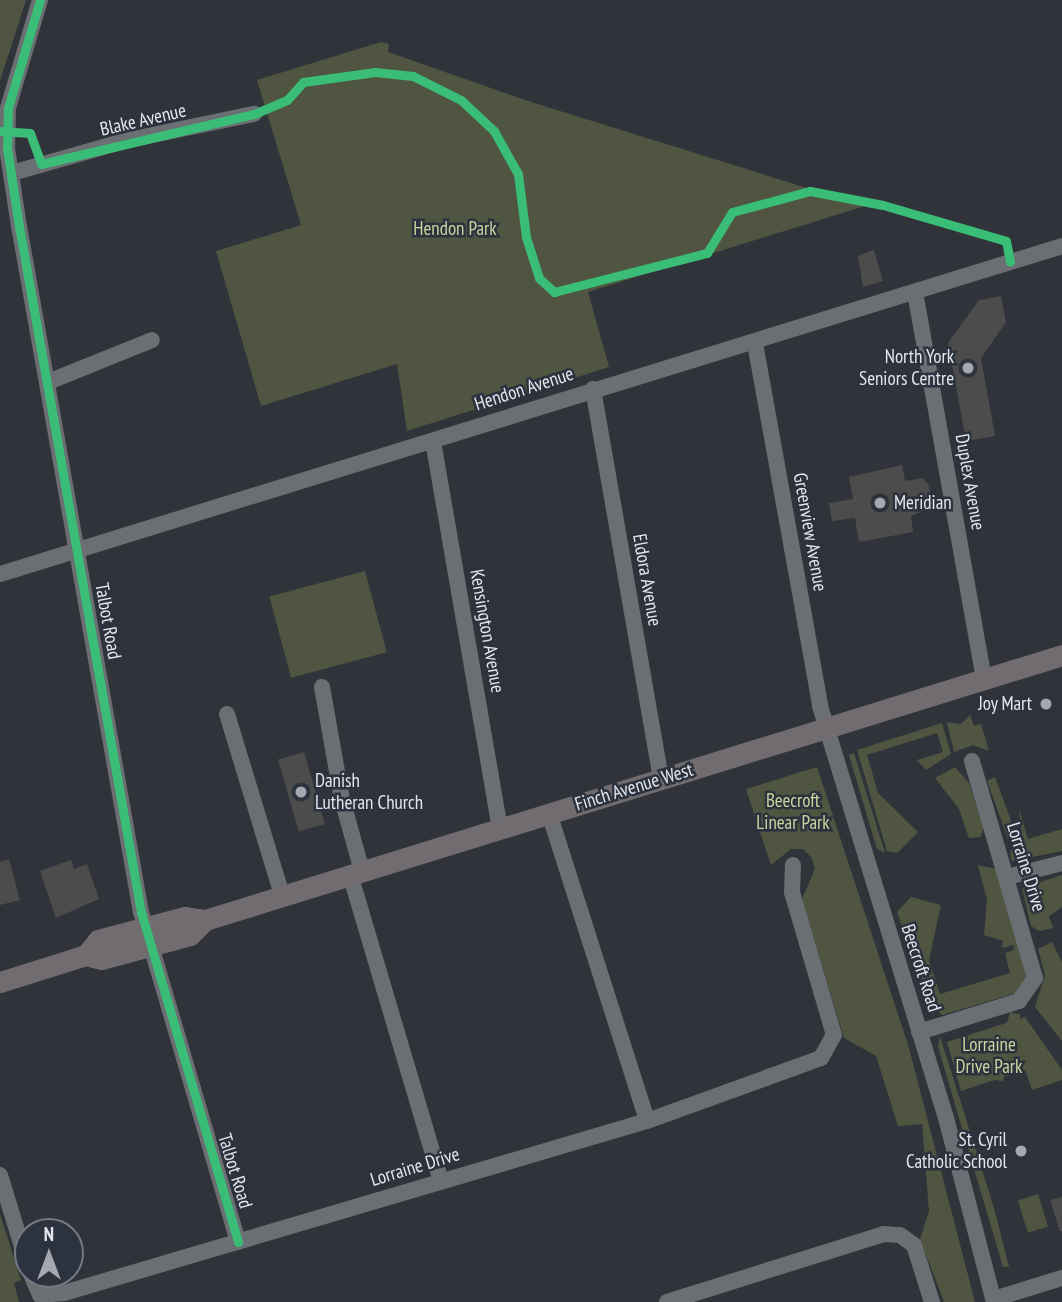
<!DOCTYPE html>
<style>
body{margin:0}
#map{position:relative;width:1062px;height:1302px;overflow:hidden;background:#30343a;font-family:"PT Sans Narrow",sans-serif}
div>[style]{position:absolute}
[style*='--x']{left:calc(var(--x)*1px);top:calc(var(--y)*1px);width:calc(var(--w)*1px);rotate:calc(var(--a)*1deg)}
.green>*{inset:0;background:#505541;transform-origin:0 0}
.building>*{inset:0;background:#4c4c4c;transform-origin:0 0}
.minor>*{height:16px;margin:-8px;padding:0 8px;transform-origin:8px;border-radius:8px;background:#6b6e72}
.major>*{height:21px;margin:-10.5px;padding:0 10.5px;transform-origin:10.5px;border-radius:10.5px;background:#716c6f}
.cycleway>*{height:9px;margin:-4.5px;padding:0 4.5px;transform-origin:4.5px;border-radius:4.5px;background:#3abd76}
.dots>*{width:19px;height:19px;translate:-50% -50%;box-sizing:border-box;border:4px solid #2c333e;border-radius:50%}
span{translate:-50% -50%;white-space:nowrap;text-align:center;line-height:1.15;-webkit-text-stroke:5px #2c333e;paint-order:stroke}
.street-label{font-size:19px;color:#e2e6ee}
.park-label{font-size:19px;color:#cad59f}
.poi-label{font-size:19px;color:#e2e6ee}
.right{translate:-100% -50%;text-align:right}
.left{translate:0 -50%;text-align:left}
.north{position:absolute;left:14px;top:1218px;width:70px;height:70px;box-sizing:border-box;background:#2c333e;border:2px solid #757b84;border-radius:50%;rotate:0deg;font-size:19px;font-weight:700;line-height:28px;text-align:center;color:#e2e6ee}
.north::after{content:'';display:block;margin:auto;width:24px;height:32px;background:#a4a8af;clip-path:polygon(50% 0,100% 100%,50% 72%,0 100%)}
</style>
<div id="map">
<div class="green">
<div style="clip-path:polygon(0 0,26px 0,0 81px)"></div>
<div style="clip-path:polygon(381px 42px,389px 44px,388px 52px,528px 101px,865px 206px,588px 292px,609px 367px,407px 431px,397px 364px,261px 406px,216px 251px,301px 225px,257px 80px)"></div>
<div style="left:365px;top:571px;width:84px;height:99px;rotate:75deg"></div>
<div style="clip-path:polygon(970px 715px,974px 726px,981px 724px,989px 751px,973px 745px,954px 752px,947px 722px,961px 724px)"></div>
<div style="clip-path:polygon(942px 723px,951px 754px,926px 770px,917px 760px,943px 752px,937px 733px,867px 755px,878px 793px,918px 832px,897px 853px,887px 851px,857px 750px)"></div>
<div style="clip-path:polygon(854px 753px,855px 756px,885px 853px,877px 849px,849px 755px)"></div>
<div style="clip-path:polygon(817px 767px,909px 1048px,975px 1302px,944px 1302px,920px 1239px,929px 1211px,922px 1124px,898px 1126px,876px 1056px,844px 1038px,802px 899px,815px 869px,812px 858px,803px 849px,791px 849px,771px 865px,746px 789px)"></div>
<div style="clip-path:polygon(955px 767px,969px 783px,984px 828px,980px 837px,969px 838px,959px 809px,935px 778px)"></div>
<div style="clip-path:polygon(995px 777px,1014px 829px,1008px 839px,987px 781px)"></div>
<div style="clip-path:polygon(1019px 808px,1028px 839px,1062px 829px,1062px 851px,1012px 861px,1010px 853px,1022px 833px)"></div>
<div style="clip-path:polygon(978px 865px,996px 869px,1028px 976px,1016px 993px,942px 1015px,936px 1009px,933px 1015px,897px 912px,911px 897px,941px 905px,929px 960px,940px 994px,1010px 973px,1005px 953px,1014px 950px,1013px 945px,1002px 948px,1003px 941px,984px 935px,987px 900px)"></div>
<div style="clip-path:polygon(1062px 875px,1062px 907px,1049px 916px,1053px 928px,1039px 931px,1031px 926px,1022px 888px)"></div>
<div style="clip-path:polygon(1052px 942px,1062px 962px,1062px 1041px,1035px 1007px,1045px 975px,1038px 949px)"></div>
<div style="left:1010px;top:1012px;width:11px;height:69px;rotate:15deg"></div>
<div style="clip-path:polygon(1025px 1017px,1062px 1070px,1062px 1080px,1032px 1090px,1025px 1070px,961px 1091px,947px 1042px)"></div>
<div style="clip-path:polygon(940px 1036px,994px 1208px,1009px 1267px,1003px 1267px,938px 1047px)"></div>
<div style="left:1038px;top:1194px;width:34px;height:21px;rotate:73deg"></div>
<div style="clip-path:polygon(0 1214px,21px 1280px,14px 1283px,19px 1302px,0 1302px)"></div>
</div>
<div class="building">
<div style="clip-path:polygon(874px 250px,883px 281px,863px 287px,858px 256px)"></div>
<div style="clip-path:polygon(1001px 296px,1006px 322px,981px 358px,995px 436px,966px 441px,948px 343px,979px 300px)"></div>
<div style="clip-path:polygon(902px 465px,905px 481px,923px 478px,929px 486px,932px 507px,911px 516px,913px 532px,859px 542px,855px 518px,832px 521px,829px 503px,853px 499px,849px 477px)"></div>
<div style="left:304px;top:752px;width:75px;height:27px;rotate:74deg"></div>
<div style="clip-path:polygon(9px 859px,20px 900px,0 905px,0 862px)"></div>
<div style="clip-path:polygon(71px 860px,74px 869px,87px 864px,99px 899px,56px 918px,40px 871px)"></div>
<div style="clip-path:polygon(1062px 1197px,1062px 1231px,1060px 1231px,1050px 1200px)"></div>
</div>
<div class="minor">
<div style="--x:40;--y:0;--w:113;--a:106.5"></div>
<div style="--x:8;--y:108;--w:40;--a:91.4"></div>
<div style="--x:7;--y:148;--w:79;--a:81.3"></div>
<div style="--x:19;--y:226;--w:697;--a:79.92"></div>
<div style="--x:141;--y:912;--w:344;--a:73.6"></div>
<div style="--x:12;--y:173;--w:121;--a:-15.9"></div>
<div style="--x:128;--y:140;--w:129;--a:-11.7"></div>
<div style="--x:915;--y:292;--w:394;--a:79.9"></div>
<div style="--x:755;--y:343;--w:369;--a:79.8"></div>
<div style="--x:820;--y:706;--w:431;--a:73"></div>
<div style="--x:946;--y:1118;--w:190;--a:75.4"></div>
<div style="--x:48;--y:382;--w:112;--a:-22"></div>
<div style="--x:593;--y:389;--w:395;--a:80.1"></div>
<div style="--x:433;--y:441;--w:393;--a:80.2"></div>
<div style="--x:0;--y:574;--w:1111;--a:-17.16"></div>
<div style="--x:322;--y:687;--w:114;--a:79.9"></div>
<div style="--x:342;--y:799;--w:75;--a:74.5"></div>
<div style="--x:227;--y:714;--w:189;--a:73.1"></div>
<div style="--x:549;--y:813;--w:323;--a:72.3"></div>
<div style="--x:350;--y:874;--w:320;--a:73.5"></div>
<div style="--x:1007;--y:877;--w:57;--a:-14.3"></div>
<div style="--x:919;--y:1032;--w:105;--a:-17.2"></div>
<div style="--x:1019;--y:1001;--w:28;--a:-55"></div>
<div style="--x:1035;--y:978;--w:226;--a:-106.2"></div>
<div style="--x:0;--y:1175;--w:95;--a:72.9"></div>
<div style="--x:31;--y:1274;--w:23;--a:67"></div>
<div style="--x:40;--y:1295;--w:24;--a:-5"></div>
<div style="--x:64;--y:1293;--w:608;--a:-16.44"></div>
<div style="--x:647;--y:1121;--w:185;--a:-19.9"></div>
<div style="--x:821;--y:1058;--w:26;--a:-61"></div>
<div style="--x:834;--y:1035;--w:149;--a:-106.4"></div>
<div style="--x:792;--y:892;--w:27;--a:-88"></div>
<div style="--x:994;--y:1299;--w:71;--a:-17.2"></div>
<div style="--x:667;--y:1302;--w:227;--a:-17.4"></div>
<div style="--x:884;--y:1234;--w:16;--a:4"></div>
<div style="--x:900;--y:1235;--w:17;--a:36"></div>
<div style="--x:914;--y:1245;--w:60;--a:72.5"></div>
</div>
<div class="major">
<div style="--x:86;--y:955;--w:19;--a:-51"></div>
<div style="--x:98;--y:940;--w:90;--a:-14.8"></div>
<div style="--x:185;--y:917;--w:20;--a:9"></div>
<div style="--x:205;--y:920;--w:897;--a:-17.18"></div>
<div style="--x:0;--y:982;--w:90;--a:-17.4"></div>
<div style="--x:86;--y:955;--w:16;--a:15"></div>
<div style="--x:101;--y:959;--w:92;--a:-15.1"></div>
<div style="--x:190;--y:935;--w:21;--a:-45"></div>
</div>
<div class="cycleway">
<div style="--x:40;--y:0;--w:113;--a:106.5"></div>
<div style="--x:8;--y:108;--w:40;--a:91.4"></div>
<div style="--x:7;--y:148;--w:79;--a:81.3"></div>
<div style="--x:19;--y:226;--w:697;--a:79.92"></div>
<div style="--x:141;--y:912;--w:344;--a:73.6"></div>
<div style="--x:0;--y:131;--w:30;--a:4"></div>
<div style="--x:30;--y:133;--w:33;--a:70"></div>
<div style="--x:41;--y:164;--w:219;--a:-13.2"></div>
<div style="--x:254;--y:114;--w:36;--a:-23"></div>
<div style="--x:287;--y:100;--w:24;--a:-48"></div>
<div style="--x:303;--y:82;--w:73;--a:-7.9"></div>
<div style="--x:375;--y:72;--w:38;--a:6"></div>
<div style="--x:413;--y:76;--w:54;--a:26.6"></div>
<div style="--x:461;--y:100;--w:45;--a:43.2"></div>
<div style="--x:494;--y:131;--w:49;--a:60.8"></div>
<div style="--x:518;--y:174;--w:64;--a:82.8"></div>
<div style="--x:526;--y:237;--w:43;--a:72.4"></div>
<div style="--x:539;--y:278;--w:21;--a:43"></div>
<div style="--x:554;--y:292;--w:158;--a:-14.3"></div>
<div style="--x:707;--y:253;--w:48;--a:-58.6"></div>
<div style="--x:732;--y:212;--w:81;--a:-15.1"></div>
<div style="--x:810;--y:191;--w:74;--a:10.9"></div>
<div style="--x:883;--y:205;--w:128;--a:16.3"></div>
<div style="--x:1006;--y:241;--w:21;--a:79"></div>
</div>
<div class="dots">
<div style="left:968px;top:368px;background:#a4a8af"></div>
<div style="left:880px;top:503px;background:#a4a8af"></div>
<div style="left:1046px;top:704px;background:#a4a8af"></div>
<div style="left:301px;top:792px;background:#a4a8af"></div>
<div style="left:1021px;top:1151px;background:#a4a8af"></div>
</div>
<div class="street-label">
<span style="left:143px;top:120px;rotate:-13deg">Blake Avenue</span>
<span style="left:524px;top:389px;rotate:-18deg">Hendon Avenue</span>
<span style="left:970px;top:482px;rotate:80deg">Duplex Avenue</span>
<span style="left:810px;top:532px;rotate:80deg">Greenview Avenue</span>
<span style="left:647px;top:580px;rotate:80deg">Eldora Avenue</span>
<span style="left:108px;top:621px;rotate:80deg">Talbot Road</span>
<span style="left:487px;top:631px;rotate:80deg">Kensington Avenue</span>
<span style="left:634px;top:787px;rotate:-17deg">Finch Avenue West</span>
<span style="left:1026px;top:867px;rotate:73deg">Lorraine Drive</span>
<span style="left:921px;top:968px;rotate:72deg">Beecroft Road</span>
<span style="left:415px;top:1167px;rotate:-17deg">Lorraine Drive</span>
<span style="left:235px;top:1171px;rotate:73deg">Talbot Road</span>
</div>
<div class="park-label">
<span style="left:455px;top:229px">Hendon Park</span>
<span style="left:793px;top:812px">Beecroft<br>Linear Park</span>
<span style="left:989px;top:1056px">Lorraine<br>Drive Park</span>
</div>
<div class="poi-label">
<span class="right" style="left:954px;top:368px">North York<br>Seniors Centre</span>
<span class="left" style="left:894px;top:503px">Meridian</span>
<span class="right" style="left:1032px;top:704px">Joy Mart</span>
<span class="left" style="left:315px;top:792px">Danish<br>Lutheran Church</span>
<span class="right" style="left:1007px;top:1151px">St. Cyril<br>Catholic School</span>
</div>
<div class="north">N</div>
</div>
